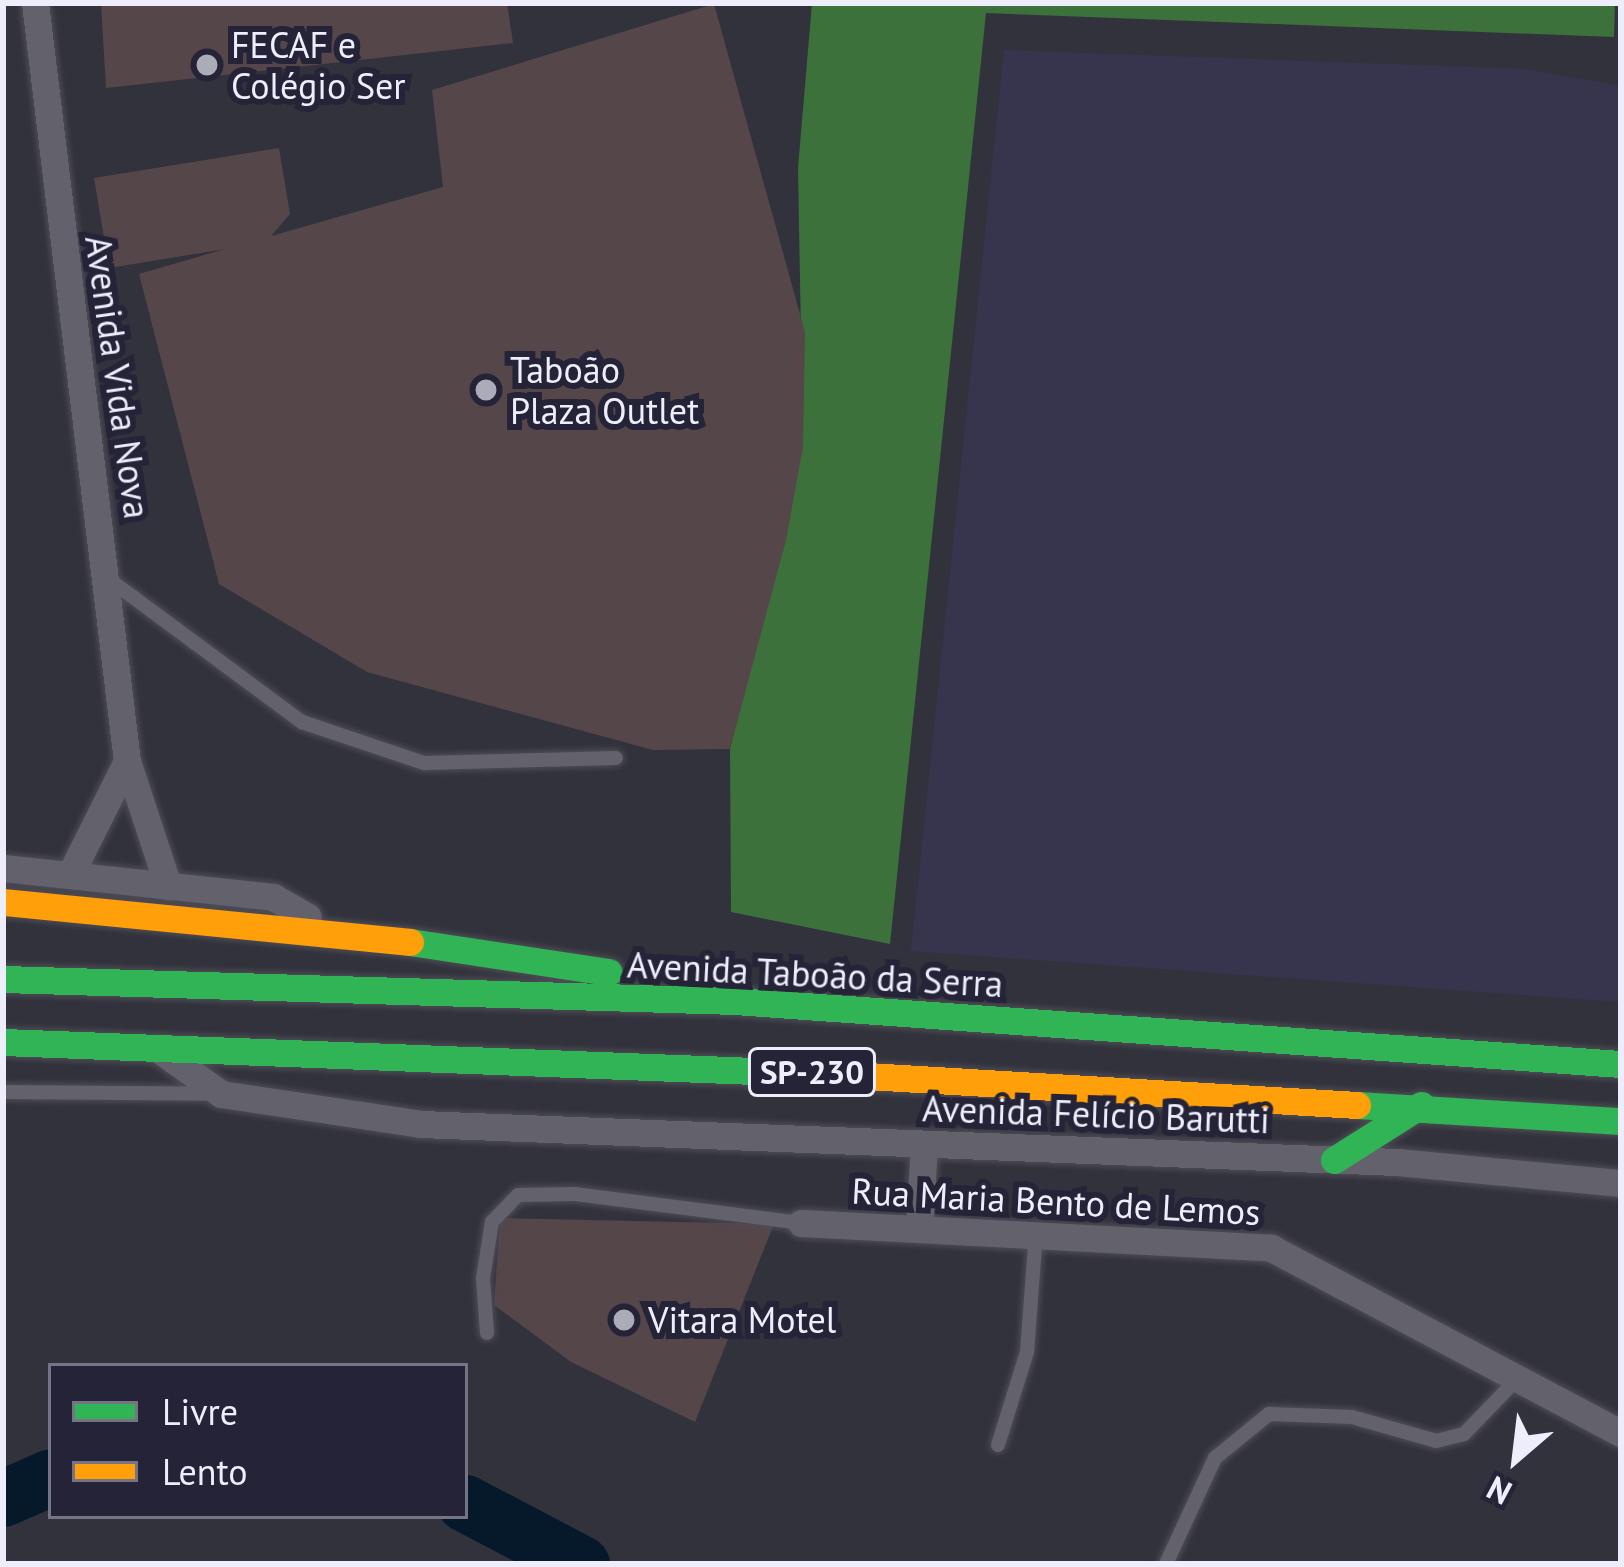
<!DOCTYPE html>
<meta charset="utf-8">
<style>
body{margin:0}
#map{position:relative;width:1624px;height:1567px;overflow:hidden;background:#32323c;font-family:"PT Sans",sans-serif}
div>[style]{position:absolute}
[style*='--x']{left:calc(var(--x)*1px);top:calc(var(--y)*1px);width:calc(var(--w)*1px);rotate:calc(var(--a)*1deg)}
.built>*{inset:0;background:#37354e}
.forest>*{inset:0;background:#3c713c}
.river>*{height:57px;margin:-28.5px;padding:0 28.5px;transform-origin:28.5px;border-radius:28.5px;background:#05192b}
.building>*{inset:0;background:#554649}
.roads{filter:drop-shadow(0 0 3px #4e4d56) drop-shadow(0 0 3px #4e4d56)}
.lane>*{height:14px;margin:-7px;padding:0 7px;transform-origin:7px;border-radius:7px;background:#63626c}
.street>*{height:27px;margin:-13.5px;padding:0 13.5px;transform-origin:13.5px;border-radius:13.5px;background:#63626c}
.fast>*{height:27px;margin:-13.5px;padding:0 13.5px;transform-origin:13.5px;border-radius:13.5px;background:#30b455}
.slow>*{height:27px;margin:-13.5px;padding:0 13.5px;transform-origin:13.5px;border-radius:13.5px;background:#ff9f0a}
.dots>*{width:33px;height:33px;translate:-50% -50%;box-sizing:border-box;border:6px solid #252337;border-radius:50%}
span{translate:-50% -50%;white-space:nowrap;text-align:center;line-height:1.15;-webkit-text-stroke:12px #252337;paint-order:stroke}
.shield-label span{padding:3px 9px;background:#252337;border:3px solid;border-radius:9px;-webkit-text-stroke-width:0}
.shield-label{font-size:33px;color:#eeedfb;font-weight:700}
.poi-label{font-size:36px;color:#eeedfb}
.left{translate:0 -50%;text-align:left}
.street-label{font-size:36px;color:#eeedfb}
.frame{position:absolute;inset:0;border:6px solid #eeedfb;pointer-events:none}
.legend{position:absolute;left:48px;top:1363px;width:420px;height:156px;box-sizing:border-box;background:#252337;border:3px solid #757485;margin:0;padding:15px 21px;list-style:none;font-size:36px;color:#eeedfb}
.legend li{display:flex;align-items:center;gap:24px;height:60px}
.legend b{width:60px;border:3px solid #757485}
.north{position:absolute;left:1456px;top:1399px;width:120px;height:120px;-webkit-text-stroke:9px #252337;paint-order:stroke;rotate:208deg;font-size:33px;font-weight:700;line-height:48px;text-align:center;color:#eeedfb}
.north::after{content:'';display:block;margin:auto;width:42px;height:54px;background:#eeedfb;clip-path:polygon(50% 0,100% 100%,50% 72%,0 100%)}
</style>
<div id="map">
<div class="built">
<div style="clip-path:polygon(1004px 50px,1525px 69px,1621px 86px,1621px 1002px,911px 951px)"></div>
</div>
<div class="forest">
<div style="clip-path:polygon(812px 3px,1615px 3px,1614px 37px,986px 13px,890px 944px,731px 912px,730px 749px,803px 447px,798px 168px)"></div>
</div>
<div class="river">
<div style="--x:3;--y:1498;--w:52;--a:-23.6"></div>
<div style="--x:465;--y:1503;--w:131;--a:27.7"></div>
</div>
<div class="building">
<div style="clip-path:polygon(101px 3px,507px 3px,513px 43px,106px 88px)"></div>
<div style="clip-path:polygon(714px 4px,805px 332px,803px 447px,786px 540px,730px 749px,653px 750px,367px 672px,219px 584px,139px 274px,225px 249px,109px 268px,94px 178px,279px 148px,290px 214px,271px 236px,443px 187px,432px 90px)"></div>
<div style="clip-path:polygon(500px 1218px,774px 1224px,695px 1422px,571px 1362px,494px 1305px)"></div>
</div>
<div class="roads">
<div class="lane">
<div style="--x:110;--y:580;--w:239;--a:36.5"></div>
<div style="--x:302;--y:722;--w:129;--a:18.6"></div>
<div style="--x:424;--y:763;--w:192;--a:-1.5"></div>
<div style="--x:3;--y:1092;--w:211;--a:0.5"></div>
<div style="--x:487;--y:1333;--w:55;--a:-94.2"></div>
<div style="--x:483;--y:1278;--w:57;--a:-80.9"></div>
<div style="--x:492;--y:1222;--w:37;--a:-46"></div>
<div style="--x:518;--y:1195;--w:57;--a:-1"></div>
<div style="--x:575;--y:1194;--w:228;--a:7.3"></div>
<div style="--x:998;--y:1445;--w:97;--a:-72.7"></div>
<div style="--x:1027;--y:1352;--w:119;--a:-85.7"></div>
<div style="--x:1166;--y:1564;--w:117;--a:-65.2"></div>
<div style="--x:1215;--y:1458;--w:70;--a:-39.2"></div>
<div style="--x:1269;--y:1414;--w:83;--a:2.1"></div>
<div style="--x:1352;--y:1417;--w:87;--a:15.9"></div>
<div style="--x:1436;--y:1441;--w:29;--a:-14"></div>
<div style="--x:1464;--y:1434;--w:79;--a:-46"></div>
</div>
<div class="street">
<div style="--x:35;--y:3;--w:764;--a:83.08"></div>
<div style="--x:127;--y:761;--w:132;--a:71.8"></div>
<div style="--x:3;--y:868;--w:272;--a:6.1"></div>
<div style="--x:273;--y:897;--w:40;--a:29.7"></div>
<div style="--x:70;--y:875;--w:127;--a:-63.4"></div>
<div style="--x:161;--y:1051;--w:74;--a:35.6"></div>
<div style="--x:221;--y:1094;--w:202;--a:8.5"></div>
<div style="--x:421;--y:1124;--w:977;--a:2.23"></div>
<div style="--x:1397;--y:1162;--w:225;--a:5.4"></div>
<div style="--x:801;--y:1223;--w:471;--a:3"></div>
<div style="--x:1271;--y:1248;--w:396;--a:27.9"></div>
<div style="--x:919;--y:1228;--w:84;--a:-86.6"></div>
</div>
<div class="fast">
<div style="--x:410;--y:942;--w:201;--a:8.6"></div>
<div style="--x:3;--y:979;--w:732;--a:1.72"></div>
<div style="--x:735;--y:1001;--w:888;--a:4.07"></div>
<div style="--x:3;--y:1042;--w:832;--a:2.21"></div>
<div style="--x:1357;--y:1105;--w:264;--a:3.5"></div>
<div style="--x:1334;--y:1160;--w:103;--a:-32.3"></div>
</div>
<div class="slow">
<div style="--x:3;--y:902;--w:409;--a:5.6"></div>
<div style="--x:834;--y:1074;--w:524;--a:3.39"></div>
</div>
</div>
<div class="dots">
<div style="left:207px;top:65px;background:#acacb8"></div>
<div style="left:486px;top:390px;background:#acacb8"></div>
<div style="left:624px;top:1320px;background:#acacb8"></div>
</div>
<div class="shield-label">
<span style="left:812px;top:1072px">SP-230</span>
</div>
<div class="poi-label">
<span class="left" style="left:231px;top:65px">FECAF e<br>Colégio Ser</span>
<span class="left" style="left:510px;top:390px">Taboão<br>Plaza Outlet</span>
<span class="left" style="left:648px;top:1320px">Vitara Motel</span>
</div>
<div class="street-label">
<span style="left:118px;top:377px;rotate:82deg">Avenida Vida Nova</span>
<span style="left:815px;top:974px;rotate:3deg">Avenida Taboão da Serra</span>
<span style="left:1096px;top:1114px;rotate:2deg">Avenida Felício Barutti</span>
<span style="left:1056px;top:1201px;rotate:3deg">Rua Maria Bento de Lemos</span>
</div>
<div class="frame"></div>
<ul class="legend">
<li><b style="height:15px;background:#30b455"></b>Livre</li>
<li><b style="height:15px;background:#ff9f0a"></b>Lento</li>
</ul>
<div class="north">N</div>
</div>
